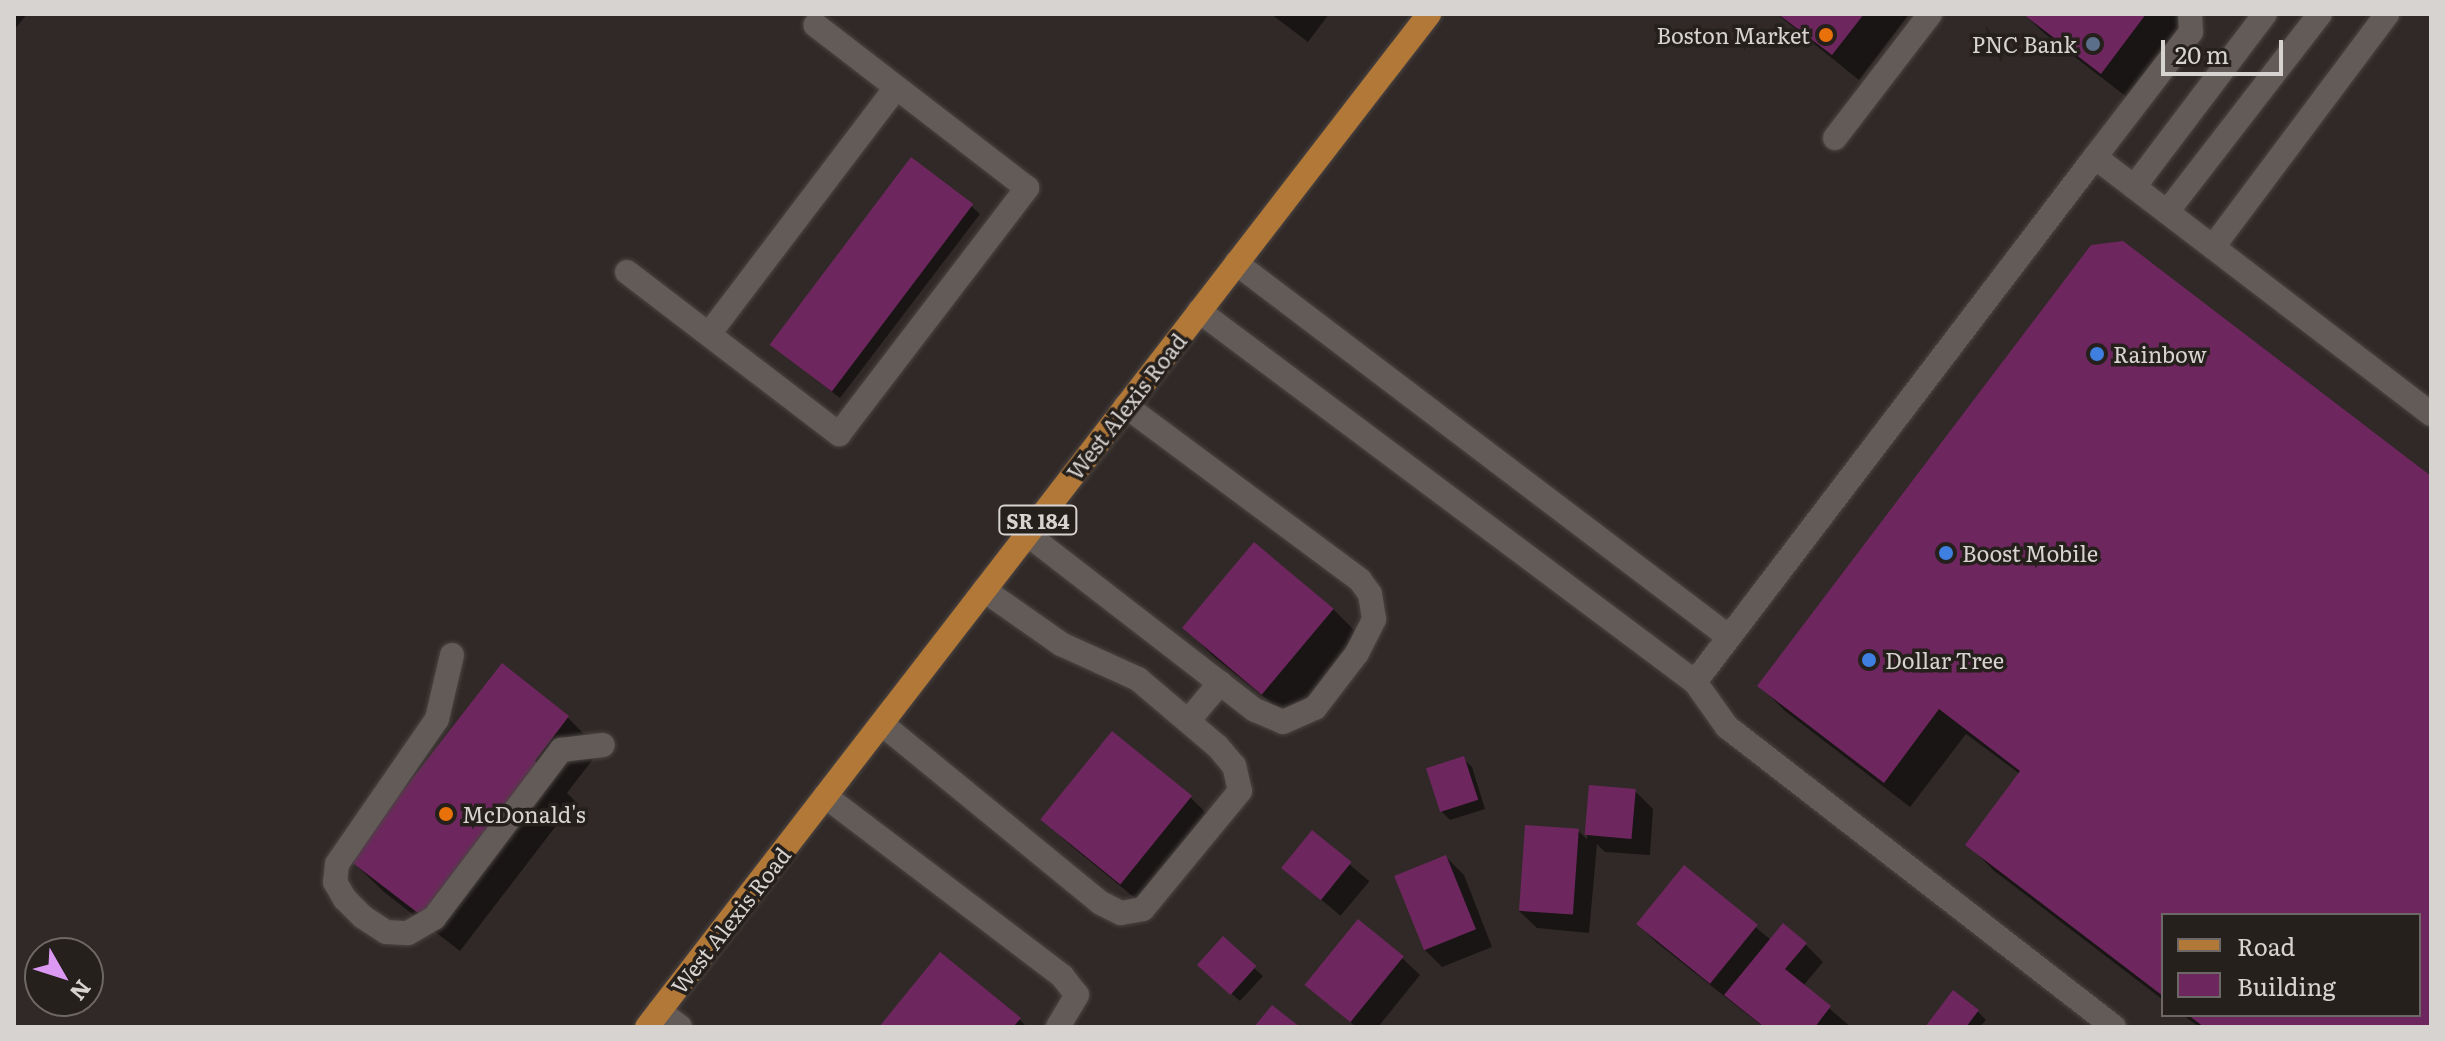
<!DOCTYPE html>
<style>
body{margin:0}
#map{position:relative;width:2445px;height:1041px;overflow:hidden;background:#302927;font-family:Literata,serif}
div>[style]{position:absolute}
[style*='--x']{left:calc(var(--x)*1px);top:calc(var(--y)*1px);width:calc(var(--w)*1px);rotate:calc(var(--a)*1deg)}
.shadow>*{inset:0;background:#0007;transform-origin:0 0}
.building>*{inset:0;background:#6e275e;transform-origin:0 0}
.roads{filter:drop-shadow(0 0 2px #4a4442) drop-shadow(0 0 2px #4a4442)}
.minor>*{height:24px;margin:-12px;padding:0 12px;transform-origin:12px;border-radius:12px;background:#625b58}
.major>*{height:24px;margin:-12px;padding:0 12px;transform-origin:12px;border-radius:12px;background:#b27838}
.dots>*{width:22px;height:22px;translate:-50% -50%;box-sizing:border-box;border:4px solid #26201d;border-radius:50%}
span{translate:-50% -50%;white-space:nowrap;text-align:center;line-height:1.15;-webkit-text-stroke:7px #26201d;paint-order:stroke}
.shield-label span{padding:2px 6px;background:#26201d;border:2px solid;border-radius:6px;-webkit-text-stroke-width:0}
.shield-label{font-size:20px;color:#d7d3d1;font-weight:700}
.poi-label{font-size:22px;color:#d7d3d1}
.right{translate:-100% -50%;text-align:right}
.left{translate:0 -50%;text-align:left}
.street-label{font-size:22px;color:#d7d3d1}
.frame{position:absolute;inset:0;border:16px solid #d7d3d1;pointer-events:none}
.legend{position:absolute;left:2161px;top:913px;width:260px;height:104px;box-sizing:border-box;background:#26201d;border:2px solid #6d6865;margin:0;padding:10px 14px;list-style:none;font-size:24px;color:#d7d3d1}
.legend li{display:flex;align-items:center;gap:16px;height:40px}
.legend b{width:40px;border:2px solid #6d6865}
.north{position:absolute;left:24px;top:937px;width:80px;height:80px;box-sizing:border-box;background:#26201d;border:2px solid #6d6865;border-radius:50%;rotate:129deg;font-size:22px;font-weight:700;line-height:32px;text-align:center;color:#d7d3d1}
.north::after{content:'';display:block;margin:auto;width:28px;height:36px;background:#dc99f4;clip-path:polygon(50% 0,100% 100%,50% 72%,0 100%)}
.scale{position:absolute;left:2161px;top:40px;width:122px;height:36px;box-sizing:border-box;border:4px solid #d7d3d1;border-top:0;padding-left:10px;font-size:24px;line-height:28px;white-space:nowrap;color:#d7d3d1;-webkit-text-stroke:6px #26201d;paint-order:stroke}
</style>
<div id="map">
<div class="shadow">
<div style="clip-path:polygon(14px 14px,27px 14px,14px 30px)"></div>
<div style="clip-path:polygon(1271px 14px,1329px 14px,1308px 42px)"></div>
<div style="clip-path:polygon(1777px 14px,1909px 14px,1859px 80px)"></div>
<div style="clip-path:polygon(2024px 14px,2180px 14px,2181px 28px,2128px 98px,2045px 34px)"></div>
<div style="clip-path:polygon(971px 206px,980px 214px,840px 398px,780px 352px)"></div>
<div style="clip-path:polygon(2431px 478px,2431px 1027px,2199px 1027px,2183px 1015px,2419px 1015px,2419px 915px,2163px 915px,2163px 1000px,1993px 870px,1968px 844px,2020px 774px,1966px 734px,1910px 807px,1785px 711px,1760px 686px)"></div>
<div style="clip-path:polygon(1254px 545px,1333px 609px,1359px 635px,1291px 719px,1212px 655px,1186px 629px)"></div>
<div style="clip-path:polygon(502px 666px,568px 718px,600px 750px,567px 793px,575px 801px,460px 951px,384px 892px,351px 860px)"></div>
<div style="clip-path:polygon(1463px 759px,1472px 767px,1485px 809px,1450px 820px,1441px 811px)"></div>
<div style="clip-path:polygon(1590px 788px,1635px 791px,1653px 809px,1650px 855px,1605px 852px,1597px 844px,1589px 933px,1537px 928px,1519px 911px,1578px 831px,1587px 839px)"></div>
<div style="clip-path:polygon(1190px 797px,1216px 823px,1147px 908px,1069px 844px,1043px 819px)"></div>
<div style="left:1312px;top:833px;width:75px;height:45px;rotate:40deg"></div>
<div style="clip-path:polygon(1446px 857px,1464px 875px,1492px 947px,1442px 967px,1424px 949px)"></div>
<div style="clip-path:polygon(1684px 868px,1771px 940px,1805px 944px,1823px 962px,1803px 986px,1851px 1027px,1763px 1027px,1656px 942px,1638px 924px)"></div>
<div style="clip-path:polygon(1402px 958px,1420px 975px,1378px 1027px,1356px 1027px,1307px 984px)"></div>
<div style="clip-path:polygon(1254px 968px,1263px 976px,1240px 1001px,1208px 973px)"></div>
<div style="clip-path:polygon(1977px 1011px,1986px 1020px,1980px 1027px,1928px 1027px)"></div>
<div style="clip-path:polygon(1019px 1019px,1027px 1027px,881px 1027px)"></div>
</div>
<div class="building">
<div style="clip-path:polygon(1778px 14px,1864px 14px,1832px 55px)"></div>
<div style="clip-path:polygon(2023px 14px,2146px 14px,2101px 74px)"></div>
<div style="left:911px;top:157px;width:78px;height:235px;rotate:37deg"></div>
<div style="clip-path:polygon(2123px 241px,2431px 476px,2431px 1027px,2204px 1027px,2188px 1015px,2419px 1015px,2419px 915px,2163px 915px,2163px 996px,1965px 845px,2020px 771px,1939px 709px,1884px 783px,1757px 686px,2091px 245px)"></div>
<div style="left:1254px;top:542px;width:104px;height:112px;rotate:40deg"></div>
<div style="clip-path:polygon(502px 663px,569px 716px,535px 761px,544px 767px,427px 920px,349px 860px)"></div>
<div style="left:1112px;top:731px;width:103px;height:114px;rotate:39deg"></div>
<div style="left:1464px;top:756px;width:46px;height:40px;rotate:72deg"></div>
<div style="left:1589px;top:785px;width:47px;height:50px;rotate:5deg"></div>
<div style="left:1525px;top:825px;width:54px;height:86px;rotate:4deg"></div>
<div style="left:1312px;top:830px;width:51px;height:49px;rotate:39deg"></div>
<div style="left:1446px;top:855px;width:80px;height:56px;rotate:68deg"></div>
<div style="left:1684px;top:865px;width:95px;height:76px;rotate:39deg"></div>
<div style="left:1358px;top:919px;width:59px;height:85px;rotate:39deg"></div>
<div style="clip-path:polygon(1783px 923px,1807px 943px,1785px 969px,1831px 1006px,1815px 1027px,1764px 1027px,1724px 995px)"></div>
<div style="left:1223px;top:936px;width:45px;height:39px;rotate:42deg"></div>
<div style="clip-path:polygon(940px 952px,1021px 1018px,1013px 1027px,879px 1027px)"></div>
<div style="clip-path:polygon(1953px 990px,1979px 1010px,1966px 1027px,1925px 1027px)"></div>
<div style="clip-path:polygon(1272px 1005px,1300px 1027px,1254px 1027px)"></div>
</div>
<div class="roads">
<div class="minor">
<div style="--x:1835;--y:138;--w:156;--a:-52.5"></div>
<div style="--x:2095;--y:157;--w:158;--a:-52.5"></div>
<div style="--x:2191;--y:32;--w:18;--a:-93"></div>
<div style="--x:2134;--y:187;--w:217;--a:-52.9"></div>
<div style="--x:2167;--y:212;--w:250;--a:-52.3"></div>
<div style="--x:2213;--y:247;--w:291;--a:-53.2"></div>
<div style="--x:1236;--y:263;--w:619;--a:37.18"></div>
<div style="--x:627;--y:272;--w:267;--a:37.4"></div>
<div style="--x:839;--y:434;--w:310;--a:-52.6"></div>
<div style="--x:1027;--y:188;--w:267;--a:-142.4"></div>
<div style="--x:1199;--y:311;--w:619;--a:36.8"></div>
<div style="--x:709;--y:334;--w:309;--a:-52.8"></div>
<div style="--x:1027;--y:534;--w:288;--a:37.7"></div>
<div style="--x:1255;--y:710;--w:30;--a:23"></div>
<div style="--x:1283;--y:722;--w:35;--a:-24"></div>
<div style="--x:1315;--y:708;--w:69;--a:-52.6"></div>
<div style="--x:1357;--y:653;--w:38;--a:-63"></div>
<div style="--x:1374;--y:619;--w:25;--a:-99"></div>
<div style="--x:1370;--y:594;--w:17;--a:-126"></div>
<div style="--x:1360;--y:580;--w:292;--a:-143.4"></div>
<div style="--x:452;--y:655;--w:66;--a:103.2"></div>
<div style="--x:437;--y:719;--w:176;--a:124.6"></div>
<div style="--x:337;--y:864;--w:18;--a:96"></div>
<div style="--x:335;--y:882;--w:20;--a:60"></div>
<div style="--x:345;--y:899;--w:25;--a:45"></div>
<div style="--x:363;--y:917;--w:27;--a:33"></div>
<div style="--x:386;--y:932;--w:22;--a:3"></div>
<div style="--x:408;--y:933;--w:30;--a:-30"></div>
<div style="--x:434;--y:918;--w:211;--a:-52.9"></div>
<div style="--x:561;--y:750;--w:42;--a:-6.8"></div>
<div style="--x:1188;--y:721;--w:50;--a:-49.9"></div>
<div style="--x:882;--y:724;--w:283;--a:39.3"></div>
<div style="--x:1101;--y:903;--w:22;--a:27"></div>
<div style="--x:1121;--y:913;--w:22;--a:-10"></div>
<div style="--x:1143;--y:909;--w:153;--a:-50.6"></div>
<div style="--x:1240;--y:791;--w:26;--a:-103"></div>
<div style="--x:1234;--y:766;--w:26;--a:-130"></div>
<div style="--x:1217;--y:746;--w:104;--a:-139.7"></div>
<div style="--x:1138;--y:679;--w:85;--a:-155.6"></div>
<div style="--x:1061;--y:644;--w:94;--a:-145"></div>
<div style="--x:825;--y:796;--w:298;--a:37.2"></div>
<div style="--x:1062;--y:976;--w:24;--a:52"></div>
<div style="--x:1077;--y:995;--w:37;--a:121"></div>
<div style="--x:659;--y:1011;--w:26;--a:37"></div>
<div style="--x:2114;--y:1027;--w:490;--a:-142.2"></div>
<div style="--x:1727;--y:727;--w:55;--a:-125.4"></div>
<div style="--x:1695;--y:682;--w:660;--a:-52.7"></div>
<div style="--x:2095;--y:157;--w:423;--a:37.4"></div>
</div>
<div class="major">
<div style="--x:647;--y:1027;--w:1280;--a:-52.33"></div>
</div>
</div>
<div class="dots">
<div style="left:1826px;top:35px;background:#e8710a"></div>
<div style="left:2093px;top:44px;background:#5c6f8a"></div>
<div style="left:2097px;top:354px;background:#3f7fe0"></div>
<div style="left:1946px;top:553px;background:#3f7fe0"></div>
<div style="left:1869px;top:660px;background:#3f7fe0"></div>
<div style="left:446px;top:814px;background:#e8710a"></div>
</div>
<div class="shield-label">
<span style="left:1038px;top:520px">SR 184</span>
</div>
<div class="poi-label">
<span class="right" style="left:1810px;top:35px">Boston Market</span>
<span class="right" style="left:2077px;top:44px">PNC Bank</span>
<span class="left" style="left:2113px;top:354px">Rainbow</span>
<span class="left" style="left:1962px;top:553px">Boost Mobile</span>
<span class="left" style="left:1885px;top:660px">Dollar Tree</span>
<span class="left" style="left:462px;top:814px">McDonald's</span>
</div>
<div class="street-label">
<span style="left:1126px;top:406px;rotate:-52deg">West Alexis Road</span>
<span style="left:730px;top:920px;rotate:-52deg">West Alexis Road</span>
</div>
<div class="frame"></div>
<ul class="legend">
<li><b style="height:10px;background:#b27838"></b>Road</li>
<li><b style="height:22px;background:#6e275e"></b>Building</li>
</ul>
<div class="north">N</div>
<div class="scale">20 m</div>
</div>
